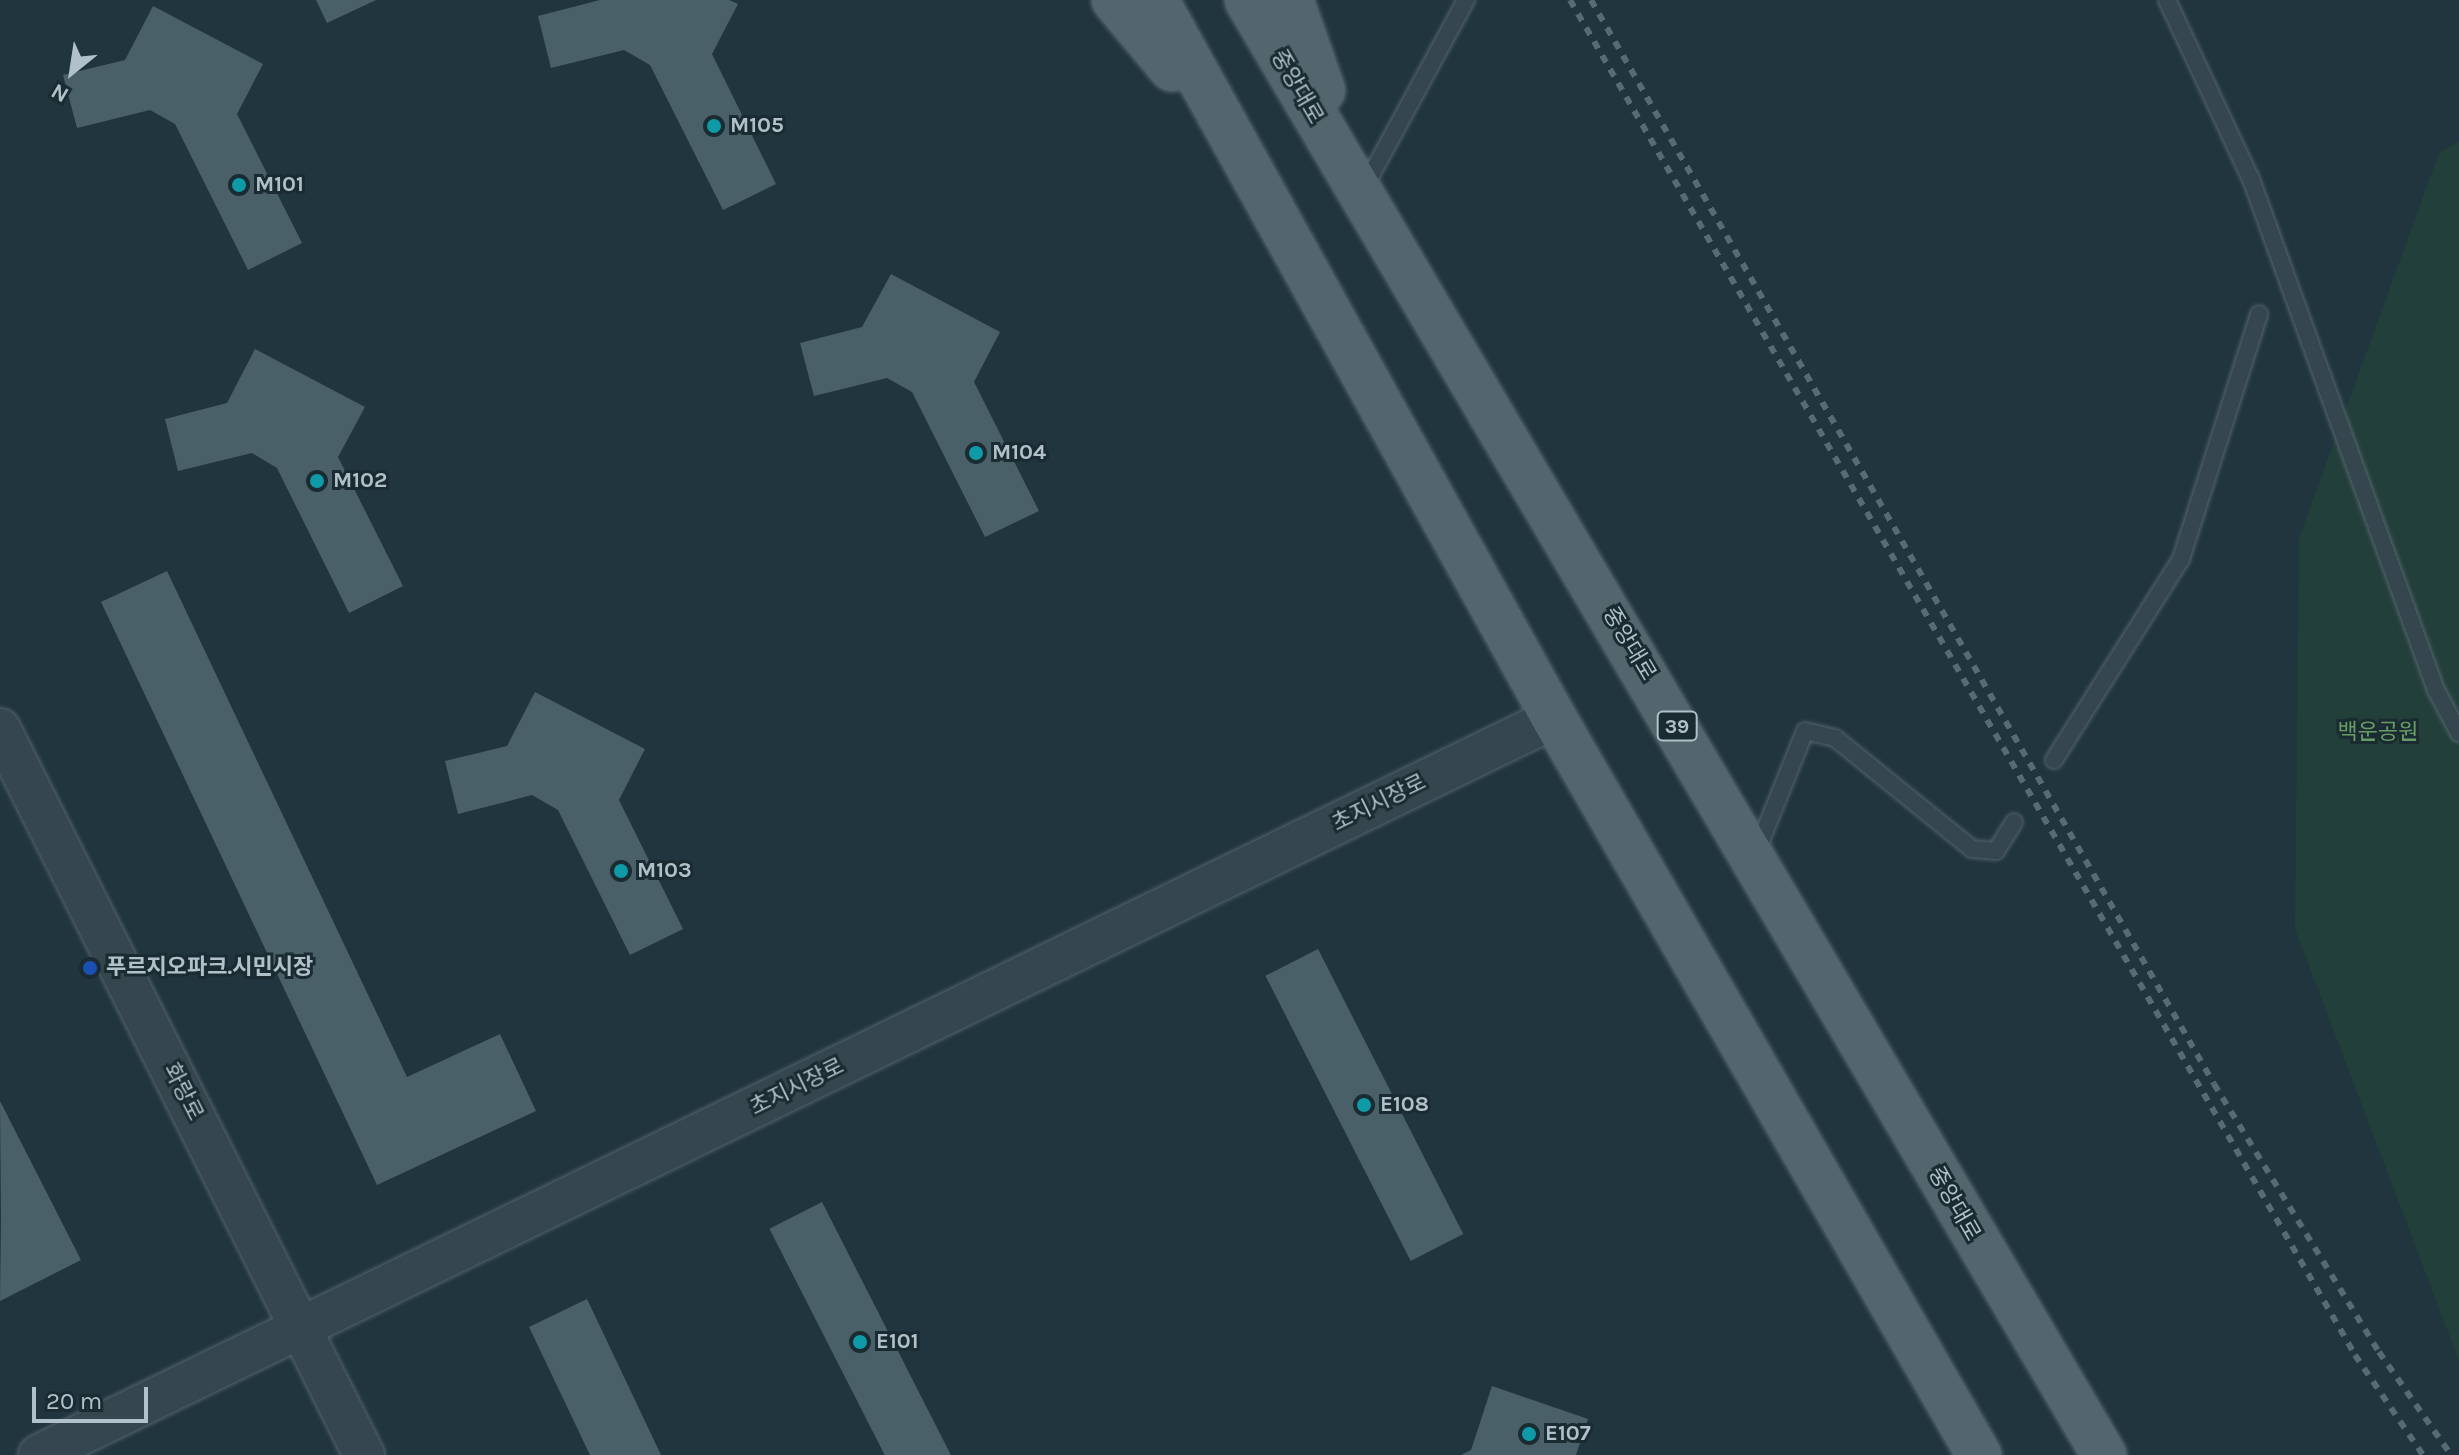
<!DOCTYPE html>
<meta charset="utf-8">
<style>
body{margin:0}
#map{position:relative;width:2459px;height:1455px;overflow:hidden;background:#21353e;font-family:Karla,"Noto Sans KR",sans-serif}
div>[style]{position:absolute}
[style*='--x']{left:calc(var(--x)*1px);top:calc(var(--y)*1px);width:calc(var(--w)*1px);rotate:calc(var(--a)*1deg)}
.green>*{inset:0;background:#233f3a}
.building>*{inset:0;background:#496069;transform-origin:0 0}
.roads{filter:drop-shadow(0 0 2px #53646b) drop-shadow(0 0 2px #53646b)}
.service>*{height:16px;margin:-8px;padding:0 8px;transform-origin:8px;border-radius:8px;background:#35464e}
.tertiary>*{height:40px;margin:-20px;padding:0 20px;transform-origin:20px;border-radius:20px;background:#35464e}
.primary>*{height:44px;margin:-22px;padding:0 22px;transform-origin:22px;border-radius:22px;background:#53666e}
.rail>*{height:6px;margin-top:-3px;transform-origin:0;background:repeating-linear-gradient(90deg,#566c75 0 8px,transparent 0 16px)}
.dots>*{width:22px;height:22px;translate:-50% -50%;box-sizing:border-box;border:4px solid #1a2b32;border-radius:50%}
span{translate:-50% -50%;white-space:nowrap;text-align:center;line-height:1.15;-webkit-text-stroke:6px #1a2b32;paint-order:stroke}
.shield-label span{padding:2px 6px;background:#1a2b32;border:2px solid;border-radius:6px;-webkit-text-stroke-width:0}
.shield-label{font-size:20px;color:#b0c1c9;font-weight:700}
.street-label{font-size:22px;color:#b0c1c9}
.poi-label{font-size:22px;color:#b0c1c9;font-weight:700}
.left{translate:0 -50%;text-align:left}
.park-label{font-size:22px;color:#689c65}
.north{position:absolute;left:32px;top:32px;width:80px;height:80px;-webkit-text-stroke:6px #1a2b32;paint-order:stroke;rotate:210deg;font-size:22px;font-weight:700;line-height:32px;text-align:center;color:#b0c1c9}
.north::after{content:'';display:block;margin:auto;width:28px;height:36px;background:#b0c1c9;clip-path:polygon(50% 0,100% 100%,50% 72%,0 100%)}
.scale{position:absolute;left:32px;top:1387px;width:116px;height:36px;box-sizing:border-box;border:4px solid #b0c1c9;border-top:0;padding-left:10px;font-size:24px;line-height:28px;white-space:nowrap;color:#b0c1c9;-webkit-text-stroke:6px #1a2b32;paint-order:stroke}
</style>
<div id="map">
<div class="green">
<div style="clip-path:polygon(2459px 141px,2459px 1361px,2295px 929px,2299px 538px,2439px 153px)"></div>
</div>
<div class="building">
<div style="clip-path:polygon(316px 0,376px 0,327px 23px)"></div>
<div style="clip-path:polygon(600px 0,729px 0,738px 4px,712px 54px,776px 184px,723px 210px,650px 65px,624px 50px,551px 68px,538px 16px)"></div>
<div style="clip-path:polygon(153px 6px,263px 64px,237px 114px,302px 243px,248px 270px,175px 124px,150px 110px,77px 128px,63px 75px,125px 60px)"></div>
<div style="clip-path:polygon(891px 274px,1000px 332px,974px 382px,1039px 511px,985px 537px,912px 392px,887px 378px,814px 396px,800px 343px,862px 327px)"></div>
<div style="clip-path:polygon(255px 349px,365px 407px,338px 457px,403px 586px,349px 613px,277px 468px,252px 453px,178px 471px,165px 419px,227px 403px)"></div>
<div style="clip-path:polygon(167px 571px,407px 1077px,500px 1034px,536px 1111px,377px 1185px,101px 602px)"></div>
<div style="clip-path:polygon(535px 692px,645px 749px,619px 800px,683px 929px,630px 955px,558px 810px,532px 795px,458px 814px,445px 761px,507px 746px)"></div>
<div style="left:1318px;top:949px;width:320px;height:59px;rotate:63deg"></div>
<div style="clip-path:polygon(0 1101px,81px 1260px,0 1301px,1px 1219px)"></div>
<div style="left:822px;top:1202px;width:284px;height:59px;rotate:63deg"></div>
<div style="clip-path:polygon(587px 1299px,661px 1455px,590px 1455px,529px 1327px)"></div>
<div style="clip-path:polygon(1492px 1386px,1588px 1419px,1576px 1455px,1461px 1455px,1471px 1450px)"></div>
</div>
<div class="roads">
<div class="service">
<div style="--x:2167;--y:0;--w:198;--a:64.9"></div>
<div style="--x:2251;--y:179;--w:543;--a:70.1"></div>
<div style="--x:2436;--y:690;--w:49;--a:61.9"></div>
<div style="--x:1364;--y:188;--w:214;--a:-61.5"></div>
<div style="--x:2054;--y:760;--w:238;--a:-57.7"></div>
<div style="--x:2181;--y:559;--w:257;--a:-72.3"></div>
<div style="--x:1756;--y:853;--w:131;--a:-68.1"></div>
<div style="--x:1805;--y:731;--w:31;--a:13"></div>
<div style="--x:1835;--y:738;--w:176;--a:39"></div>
<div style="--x:1972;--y:849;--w:24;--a:5"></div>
<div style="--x:1996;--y:851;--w:34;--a:-58"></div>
</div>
<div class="tertiary">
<div style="--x:0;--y:729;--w:812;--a:63.37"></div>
<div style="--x:39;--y:1455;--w:1685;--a:-25.94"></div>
</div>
<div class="primary">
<div style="--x:1114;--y:0;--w:90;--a:50"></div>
<div style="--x:1156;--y:0;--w:821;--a:61"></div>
<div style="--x:1554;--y:718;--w:851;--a:60.03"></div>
<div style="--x:1247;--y:0;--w:1689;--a:59.5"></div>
<div style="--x:1291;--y:0;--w:96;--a:70.6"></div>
</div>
</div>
<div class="rail">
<div style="--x:1570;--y:0;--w:1566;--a:59.91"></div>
<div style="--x:2355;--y:1355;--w:121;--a:55.8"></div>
<div style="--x:1591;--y:0;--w:1250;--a:60.11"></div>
<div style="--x:2214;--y:1084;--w:315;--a:58.4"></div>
<div style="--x:2379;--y:1352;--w:126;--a:55"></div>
</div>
<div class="dots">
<div style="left:714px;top:126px;background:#0f9aa8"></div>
<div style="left:239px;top:185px;background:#0f9aa8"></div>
<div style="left:976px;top:453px;background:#0f9aa8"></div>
<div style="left:317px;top:481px;background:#0f9aa8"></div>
<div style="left:621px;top:871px;background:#0f9aa8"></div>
<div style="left:90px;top:968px;background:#1a4fb4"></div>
<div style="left:1364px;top:1105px;background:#0f9aa8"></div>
<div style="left:860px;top:1342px;background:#0f9aa8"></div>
<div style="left:1529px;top:1434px;background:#0f9aa8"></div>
</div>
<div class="shield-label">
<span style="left:1677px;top:726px">39</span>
</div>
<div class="street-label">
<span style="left:1297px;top:87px;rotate:60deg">중앙대로</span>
<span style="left:1629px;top:644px;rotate:59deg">중앙대로</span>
<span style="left:1379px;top:803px;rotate:-26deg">초지시장로</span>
<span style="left:797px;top:1087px;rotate:-26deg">초지시장로</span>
<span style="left:183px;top:1092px;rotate:63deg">화랑로</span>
<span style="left:1954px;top:1204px;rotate:60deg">중앙대로</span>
</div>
<div class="poi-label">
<span class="left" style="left:730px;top:126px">M105</span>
<span class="left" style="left:255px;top:185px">M101</span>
<span class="left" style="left:992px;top:453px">M104</span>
<span class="left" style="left:333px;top:481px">M102</span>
<span class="left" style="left:637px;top:871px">M103</span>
<span class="left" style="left:106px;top:968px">푸르지오파크.시민시장</span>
<span class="left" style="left:1380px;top:1105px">E108</span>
<span class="left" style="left:876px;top:1342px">E101</span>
<span class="left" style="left:1545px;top:1434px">E107</span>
</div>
<div class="park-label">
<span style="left:2378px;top:733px">백운공원</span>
</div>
<div class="north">N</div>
<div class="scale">20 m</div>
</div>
